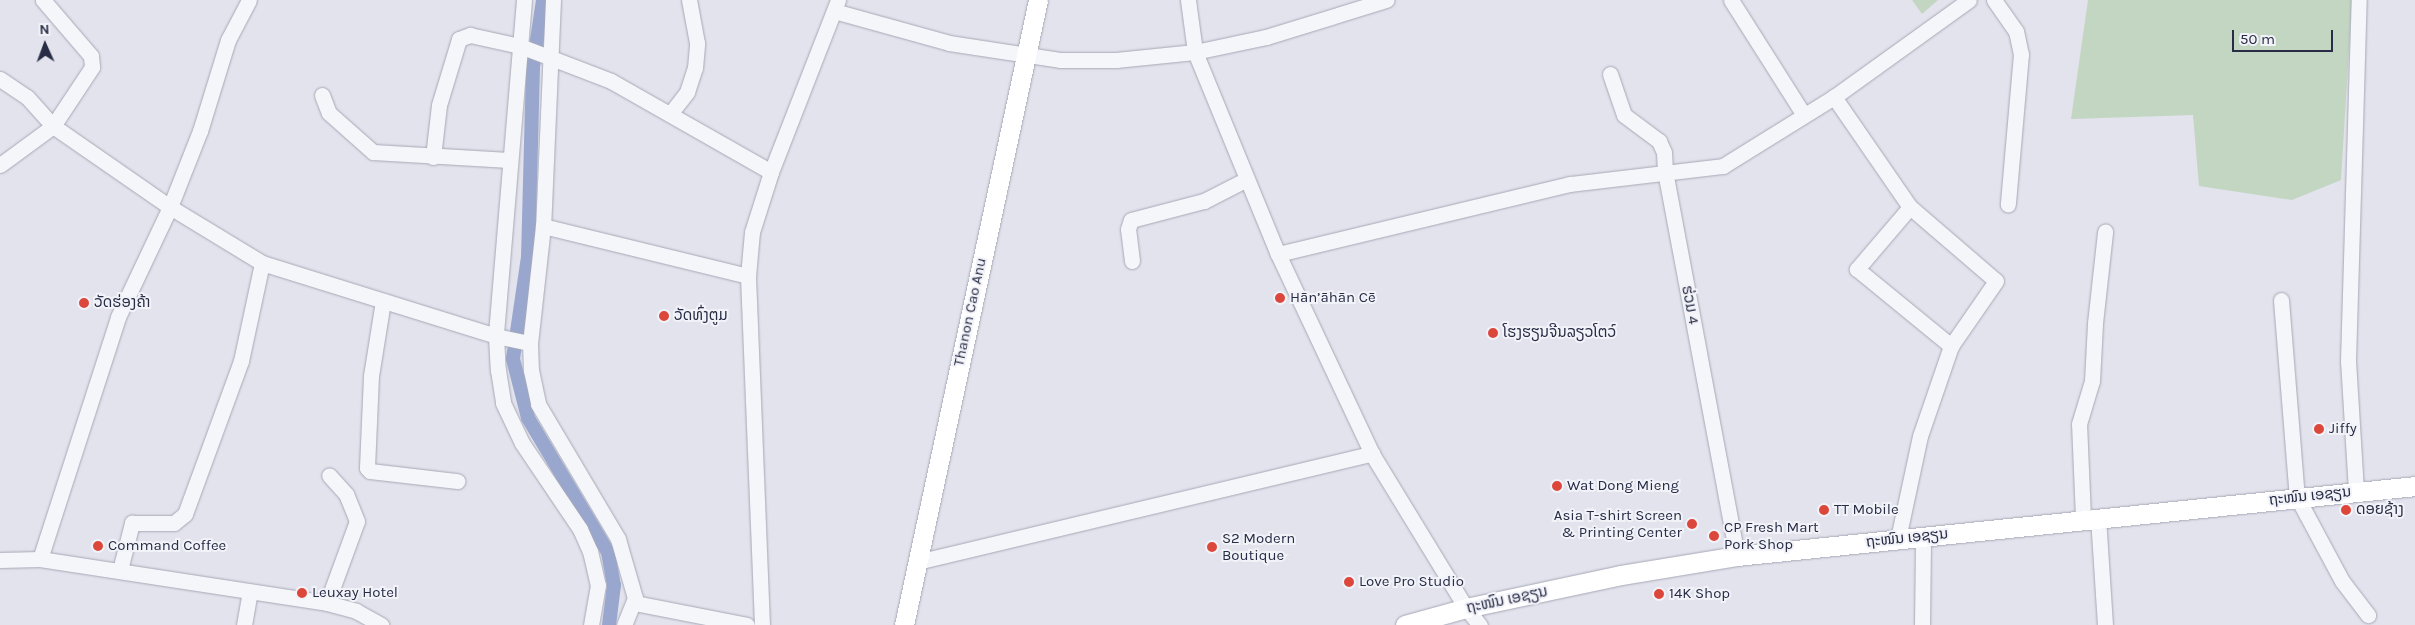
<!DOCTYPE html>
<meta charset="utf-8">
<style>
body{margin:0}
#map{position:relative;width:2415px;height:625px;overflow:hidden;background:#e2e3ec;font-family:Karla,"Noto Sans Lao",sans-serif}
div>[style]{position:absolute}
[style*='--x']{left:calc(var(--x)*1px);top:calc(var(--y)*1px);width:calc(var(--w)*1px);rotate:calc(var(--a)*1deg)}
.green>*{inset:0;background:#c2d6c2}
.canal>*{height:14px;margin:-7px;padding:0 7px;transform-origin:7px;border-radius:7px;background:#99a7cf}
.roads{filter:drop-shadow(0 0 1px #a6a8b7) drop-shadow(0 0 1px #a6a8b7)}
.minor>*{height:15px;margin:-7.5px;padding:0 7.5px;transform-origin:7.5px;border-radius:7.5px;background:#f5f6f9}
.major>*{height:19px;margin:-9.5px;padding:0 9.5px;transform-origin:9.5px;border-radius:9.5px;background:#fff}
.dots>*{width:14px;height:14px;translate:-50% -50%;box-sizing:border-box;border:2px solid #f2f3f9;border-radius:50%}
span{translate:-50% -50%;white-space:nowrap;text-align:center;line-height:1.15;-webkit-text-stroke:4px #f2f3f9;paint-order:stroke}
.poi-label{font-size:15px;color:#282c45}
.left{translate:0 -50%;text-align:left}
.right{translate:-100% -50%;text-align:right}
.street-label{font-size:15px;color:#282c45}
.north{position:absolute;left:20px;top:20px;width:50px;height:50px;-webkit-text-stroke:4px #f2f3f9;paint-order:stroke;rotate:358deg;font-size:14px;font-weight:700;line-height:20px;text-align:center;color:#282c45}
.north::after{content:'';display:block;margin:auto;width:18px;height:22px;background:#282c45;clip-path:polygon(50% 0,100% 100%,50% 72%,0 100%)}
.scale{position:absolute;left:2232px;top:30px;width:101px;height:22px;box-sizing:border-box;border:2px solid #282c45;border-top:0;padding-left:6px;font-size:15px;line-height:18px;white-space:nowrap;color:#282c45;-webkit-text-stroke:4px #f2f3f9;paint-order:stroke}
</style>
<div id="map">
<div class="green">
<div style="clip-path:polygon(1912px 0,1938px 0,1922px 14px)"></div>
<div style="clip-path:polygon(2088px 0,2352px 0,2341px 180px,2292px 200px,2199px 186px,2193px 115px,2071px 119px)"></div>
</div>
<div class="canal">
<div style="--x:543;--y:0;--w:68;--a:98.5"></div>
<div style="--x:533;--y:67;--w:190;--a:91.5"></div>
<div style="--x:528;--y:257;--w:103;--a:98.4"></div>
<div style="--x:513;--y:359;--w:61;--a:75.7"></div>
<div style="--x:528;--y:418;--w:156;--a:59.2"></div>
<div style="--x:608;--y:552;--w:34;--a:80"></div>
<div style="--x:614;--y:585;--w:40;--a:97.1"></div>
</div>
<div class="roads">
<div class="minor">
<div style="--x:524;--y:0;--w:337;--a:94.8"></div>
<div style="--x:496;--y:336;--w:34;--a:87"></div>
<div style="--x:498;--y:370;--w:33;--a:81"></div>
<div style="--x:503;--y:403;--w:44;--a:64.6"></div>
<div style="--x:522;--y:443;--w:104;--a:56"></div>
<div style="--x:580;--y:529;--w:24;--a:66"></div>
<div style="--x:590;--y:551;--w:35;--a:77"></div>
<div style="--x:598;--y:585;--w:41;--a:99.9"></div>
<div style="--x:553;--y:0;--w:226;--a:92.5"></div>
<div style="--x:543;--y:226;--w:118;--a:96.3"></div>
<div style="--x:530;--y:343;--w:27;--a:88"></div>
<div style="--x:531;--y:370;--w:35;--a:78"></div>
<div style="--x:538;--y:404;--w:157;--a:59.3"></div>
<div style="--x:618;--y:539;--w:61;--a:73.9"></div>
<div style="--x:635;--y:598;--w:29;--a:112"></div>
<div style="--x:1188;--y:0;--w:52;--a:82.3"></div>
<div style="--x:1195;--y:52;--w:218;--a:67.7"></div>
<div style="--x:1278;--y:254;--w:221;--a:64.8"></div>
<div style="--x:1372;--y:454;--w:180;--a:58.6"></div>
<div style="--x:1466;--y:608;--w:22;--a:51"></div>
<div style="--x:1731;--y:0;--w:136;--a:57.6"></div>
<div style="--x:1994;--y:0;--w:38;--a:55"></div>
<div style="--x:2016;--y:31;--w:24;--a:78"></div>
<div style="--x:2021;--y:54;--w:151;--a:95"></div>
<div style="--x:834;--y:11;--w:119;--a:15.5"></div>
<div style="--x:949;--y:43;--w:112;--a:8.7"></div>
<div style="--x:1060;--y:60;--w:56;--a:0"></div>
<div style="--x:1116;--y:60;--w:79;--a:-5.8"></div>
<div style="--x:1195;--y:52;--w:73;--a:-11.9"></div>
<div style="--x:1266;--y:37;--w:126;--a:-17.1"></div>
<div style="--x:1610;--y:74;--w:43;--a:71.1"></div>
<div style="--x:1624;--y:115;--w:44;--a:36.6"></div>
<div style="--x:1659;--y:141;--w:12;--a:66"></div>
<div style="--x:1664;--y:152;--w:19;--a:87"></div>
<div style="--x:1665;--y:171;--w:392;--a:79.4"></div>
<div style="--x:0;--y:79;--w:32;--a:34"></div>
<div style="--x:27;--y:97;--w:39;--a:48"></div>
<div style="--x:53;--y:126;--w:142;--a:34.7"></div>
<div style="--x:170;--y:207;--w:108;--a:31.3"></div>
<div style="--x:262;--y:263;--w:245;--a:17.3"></div>
<div style="--x:496;--y:336;--w:35;--a:12"></div>
<div style="--x:322;--y:95;--w:19;--a:69"></div>
<div style="--x:329;--y:113;--w:59;--a:41.6"></div>
<div style="--x:373;--y:152;--w:136;--a:3.4"></div>
<div style="--x:1834;--y:97;--w:134;--a:55.4"></div>
<div style="--x:1910;--y:207;--w:113;--a:40.7"></div>
<div style="--x:1996;--y:281;--w:79;--a:124.7"></div>
<div style="--x:1951;--y:346;--w:95;--a:109"></div>
<div style="--x:1920;--y:436;--w:105;--a:102.1"></div>
<div style="--x:670;--y:114;--w:28;--a:-52"></div>
<div style="--x:687;--y:92;--w:25;--a:-72"></div>
<div style="--x:695;--y:68;--w:25;--a:-85"></div>
<div style="--x:697;--y:43;--w:44;--a:-100.5"></div>
<div style="--x:433;--y:157;--w:52;--a:-83.4"></div>
<div style="--x:439;--y:105;--w:69;--a:-73.1"></div>
<div style="--x:459;--y:39;--w:12;--a:-20"></div>
<div style="--x:470;--y:35;--w:51;--a:12.4"></div>
<div style="--x:520;--y:46;--w:97;--a:21"></div>
<div style="--x:611;--y:81;--w:184;--a:29.6"></div>
<div style="--x:0;--y:165;--w:66;--a:-36.3"></div>
<div style="--x:53;--y:126;--w:71;--a:-56.5"></div>
<div style="--x:92;--y:67;--w:11;--a:-95"></div>
<div style="--x:91;--y:56;--w:74;--a:-130.6"></div>
<div style="--x:1910;--y:207;--w:82;--a:130.5"></div>
<div style="--x:1857;--y:269;--w:122;--a:39.3"></div>
<div style="--x:543;--y:226;--w:211;--a:13.7"></div>
<div style="--x:1278;--y:254;--w:300;--a:-13.5"></div>
<div style="--x:1570;--y:184;--w:154;--a:-6.7"></div>
<div style="--x:1723;--y:166;--w:131;--a:-31.9"></div>
<div style="--x:1834;--y:97;--w:166;--a:-35.7"></div>
<div style="--x:1132;--y:261;--w:32;--a:-97"></div>
<div style="--x:1128;--y:229;--w:9;--a:-72"></div>
<div style="--x:1131;--y:220;--w:75;--a:-14.6"></div>
<div style="--x:1204;--y:201;--w:48;--a:-27.1"></div>
<div style="--x:2281;--y:300;--w:198;--a:85.4"></div>
<div style="--x:2297;--y:497;--w:95;--a:61.8"></div>
<div style="--x:2342;--y:581;--w:43;--a:52.6"></div>
<div style="--x:383;--y:301;--w:76;--a:99.1"></div>
<div style="--x:371;--y:376;--w:92;--a:92.5"></div>
<div style="--x:367;--y:468;--w:4;--a:45"></div>
<div style="--x:370;--y:471;--w:88;--a:6.6"></div>
<div style="--x:2356;--y:491;--w:130;--a:-93.5"></div>
<div style="--x:2348;--y:361;--w:361;--a:-88.3"></div>
<div style="--x:2098;--y:517;--w:108;--a:86.3"></div>
<div style="--x:2083;--y:518;--w:94;--a:-92.4"></div>
<div style="--x:2079;--y:424;--w:45;--a:-73.2"></div>
<div style="--x:2092;--y:381;--w:58;--a:-87"></div>
<div style="--x:2095;--y:323;--w:92;--a:-83.7"></div>
<div style="--x:40;--y:559;--w:254;--a:-72.1"></div>
<div style="--x:118;--y:317;--w:122;--a:-64.7"></div>
<div style="--x:170;--y:207;--w:82;--a:-68.5"></div>
<div style="--x:200;--y:131;--w:95;--a:-72.9"></div>
<div style="--x:228;--y:40;--w:45;--a:-62.3"></div>
<div style="--x:0;--y:560;--w:40;--a:-1.4"></div>
<div style="--x:40;--y:559;--w:290;--a:8.7"></div>
<div style="--x:327;--y:603;--w:30;--a:15"></div>
<div style="--x:356;--y:611;--w:29;--a:29"></div>
<div style="--x:917;--y:562;--w:468;--a:-13.4"></div>
<div style="--x:120;--y:570;--w:49;--a:-75.7"></div>
<div style="--x:132;--y:523;--w:42;--a:0"></div>
<div style="--x:174;--y:523;--w:14;--a:-39"></div>
<div style="--x:185;--y:514;--w:163;--a:-69.9"></div>
<div style="--x:241;--y:361;--w:100;--a:-77.9"></div>
<div style="--x:327;--y:603;--w:87;--a:-69.9"></div>
<div style="--x:357;--y:521;--w:29;--a:-112"></div>
<div style="--x:346;--y:494;--w:25;--a:-132"></div>
<div style="--x:635;--y:603;--w:114;--a:11.1"></div>
<div style="--x:244;--y:625;--w:34;--a:-80"></div>
<div style="--x:762;--y:625;--w:349;--a:-92.3"></div>
<div style="--x:748;--y:276;--w:44;--a:-84.8"></div>
<div style="--x:752;--y:232;--w:63;--a:-72.4"></div>
<div style="--x:771;--y:172;--w:185;--a:-68.7"></div>
<div style="--x:1922;--y:625;--w:88;--a:-89.3"></div>
</div>
<div class="major">
<div style="--x:904;--y:625;--w:639;--a:-77.9"></div>
<div style="--x:1405;--y:625;--w:63;--a:-15.6"></div>
<div style="--x:1466;--y:608;--w:158;--a:-12"></div>
<div style="--x:1621;--y:575;--w:118;--a:-9.3"></div>
<div style="--x:1737;--y:556;--w:682;--a:-5.89"></div>
</div>
</div>
<div class="dots">
<div style="left:1280px;top:298px;background:#dc473b"></div>
<div style="left:84px;top:303px;background:#dc473b"></div>
<div style="left:664px;top:316px;background:#dc473b"></div>
<div style="left:1493px;top:333px;background:#dc473b"></div>
<div style="left:2319px;top:429px;background:#dc473b"></div>
<div style="left:1557px;top:486px;background:#dc473b"></div>
<div style="left:1824px;top:510px;background:#dc473b"></div>
<div style="left:2346px;top:510px;background:#dc473b"></div>
<div style="left:1692px;top:524px;background:#dc473b"></div>
<div style="left:1714px;top:536px;background:#dc473b"></div>
<div style="left:98px;top:546px;background:#dc473b"></div>
<div style="left:1212px;top:547px;background:#dc473b"></div>
<div style="left:1349px;top:582px;background:#dc473b"></div>
<div style="left:302px;top:593px;background:#dc473b"></div>
<div style="left:1659px;top:594px;background:#dc473b"></div>
</div>
<div class="poi-label">
<span class="left" style="left:1290px;top:298px">Hān’āhān Cē</span>
<span class="left" style="left:94px;top:303px">ວັດຮ່ອງຄ້າ</span>
<span class="left" style="left:674px;top:316px">ວັດທົ່ງຕູມ</span>
<span class="left" style="left:1503px;top:333px">ໂຮງຮຽນຈີນລຽວໂຕວ໌</span>
<span class="left" style="left:2329px;top:429px">Jiffy</span>
<span class="left" style="left:1567px;top:486px">Wat Dong Mieng</span>
<span class="left" style="left:1834px;top:510px">TT Mobile</span>
<span class="left" style="left:2356px;top:510px">ດອຍຊ້າງ</span>
<span class="right" style="left:1682px;top:524px">Asia T-shirt Screen<br>&amp; Printing Center</span>
<span class="left" style="left:1724px;top:536px">CP Fresh Mart<br>Pork Shop</span>
<span class="left" style="left:1222px;top:547px">S2 Modern<br>Boutique</span>
<span class="left" style="left:108px;top:546px">Command Coffee</span>
<span class="left" style="left:1359px;top:582px">Love Pro Studio</span>
<span class="left" style="left:312px;top:593px">Leuxay Hotel</span>
<span class="left" style="left:1669px;top:594px">14K Shop</span>
</div>
<div class="street-label">
<span style="left:1690px;top:305px;rotate:79deg">ຮ່ວມ 4</span>
<span style="left:970px;top:312px;rotate:-78deg">Thanon Cao Anu</span>
<span style="left:2310px;top:496px;rotate:-6deg">ຖະໜົນ ເອຊຽນ</span>
<span style="left:1907px;top:538px;rotate:-6deg">ຖະໜົນ ເອຊຽນ</span>
<span style="left:1507px;top:600px;rotate:-12deg">ຖະໜົນ ເອຊຽນ</span>
</div>
<div class="north">N</div>
<div class="scale">50 m</div>
</div>
